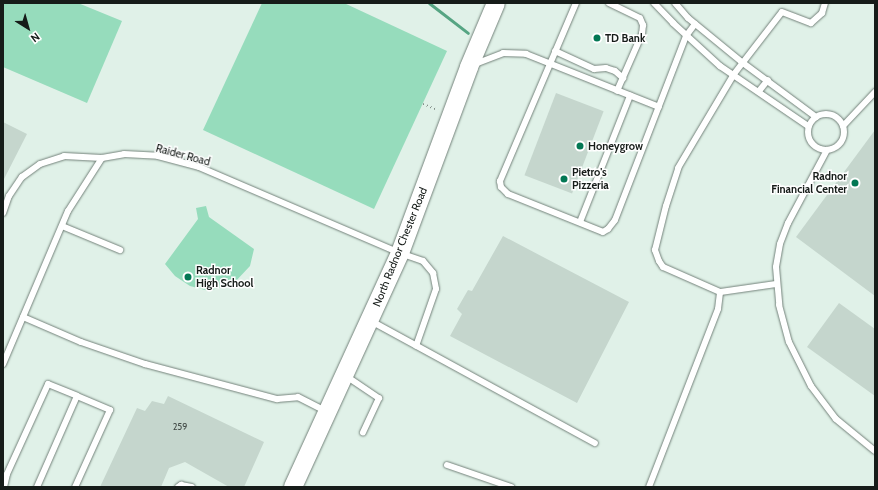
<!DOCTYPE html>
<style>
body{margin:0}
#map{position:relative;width:878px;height:490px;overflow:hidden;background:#e0f1e8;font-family:Cabin,sans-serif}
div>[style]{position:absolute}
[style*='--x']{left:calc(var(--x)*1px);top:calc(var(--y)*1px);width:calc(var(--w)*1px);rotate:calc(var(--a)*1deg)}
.green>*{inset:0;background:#96dcbc}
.stream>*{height:3px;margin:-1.5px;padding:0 1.5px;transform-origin:1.5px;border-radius:1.5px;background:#56a583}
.building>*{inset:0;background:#c5d6cd;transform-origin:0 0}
.path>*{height:2px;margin-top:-1px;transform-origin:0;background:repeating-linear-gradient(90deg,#838f89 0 1px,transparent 0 4px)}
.roads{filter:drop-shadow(0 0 1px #73827a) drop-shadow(0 0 1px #73827a)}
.lane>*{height:6px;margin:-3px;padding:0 3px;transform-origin:3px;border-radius:3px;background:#fff}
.lane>.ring{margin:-3px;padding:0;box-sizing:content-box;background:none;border:6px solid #fff;border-radius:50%}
.secondary>*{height:18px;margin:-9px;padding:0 9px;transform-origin:9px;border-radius:9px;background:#fff}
.dots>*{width:11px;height:11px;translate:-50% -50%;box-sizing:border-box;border:2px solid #fff;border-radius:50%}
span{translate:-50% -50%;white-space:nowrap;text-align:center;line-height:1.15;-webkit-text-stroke:3px #fff;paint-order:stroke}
.number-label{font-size:9px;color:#424a46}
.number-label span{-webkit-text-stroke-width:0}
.poi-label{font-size:11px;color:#161c19;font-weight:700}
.left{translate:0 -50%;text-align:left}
.right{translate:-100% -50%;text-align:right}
.street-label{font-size:11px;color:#161c19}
.frame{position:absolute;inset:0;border:4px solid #161c19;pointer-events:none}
.north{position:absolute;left:8px;top:8px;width:40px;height:40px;-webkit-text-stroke:3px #fff;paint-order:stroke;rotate:143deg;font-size:11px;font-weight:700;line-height:16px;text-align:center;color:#161c19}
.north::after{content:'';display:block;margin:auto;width:14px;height:18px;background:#161c19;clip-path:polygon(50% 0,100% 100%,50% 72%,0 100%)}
</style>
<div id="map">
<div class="green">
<div style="clip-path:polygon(3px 3px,78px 3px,122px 21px,87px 103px,3px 67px)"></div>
<div style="clip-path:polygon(262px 3px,344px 3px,447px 51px,374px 209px,203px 130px)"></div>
<div style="clip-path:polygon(206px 206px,209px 217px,254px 249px,250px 266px,234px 283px,209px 291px,190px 286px,175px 276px,165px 264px,198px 219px,196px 208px)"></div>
</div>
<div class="stream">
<div style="--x:429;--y:3;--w:49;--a:37.6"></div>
</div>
<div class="building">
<div style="left:556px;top:93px;width:51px;height:88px;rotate:21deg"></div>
<div style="clip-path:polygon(3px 122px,27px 134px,3px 181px)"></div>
<div style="clip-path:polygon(875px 130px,875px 296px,796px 237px)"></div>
<div style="clip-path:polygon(503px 236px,629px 302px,577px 403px,450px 336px,462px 314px,457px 309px,468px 290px,472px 291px)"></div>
<div style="clip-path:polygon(839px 303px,875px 329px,875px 396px,807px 347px)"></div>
<div style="clip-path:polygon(168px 396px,264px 442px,244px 487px,229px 487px,185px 462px,169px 468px,161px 487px,100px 487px,137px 408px,145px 411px,152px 401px,164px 404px)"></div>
</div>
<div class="path">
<div style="--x:423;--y:104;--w:16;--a:22"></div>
</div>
<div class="roads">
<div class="lane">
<div style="--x:576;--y:3;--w:194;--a:113.1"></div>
<div style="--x:500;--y:181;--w:6;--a:81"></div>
<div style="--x:501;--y:187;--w:10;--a:45"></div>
<div style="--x:508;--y:194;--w:102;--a:21.8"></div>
<div style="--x:603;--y:232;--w:6;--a:-31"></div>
<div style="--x:608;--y:229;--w:11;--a:-52"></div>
<div style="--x:615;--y:220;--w:197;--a:-68.9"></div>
<div style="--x:686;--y:36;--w:15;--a:-53"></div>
<div style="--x:609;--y:3;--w:34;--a:26"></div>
<div style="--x:640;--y:18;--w:8;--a:67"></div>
<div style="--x:643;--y:25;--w:9;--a:96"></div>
<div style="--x:642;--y:34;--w:62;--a:113.7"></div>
<div style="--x:654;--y:3;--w:28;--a:46"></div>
<div style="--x:673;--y:23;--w:64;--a:42.5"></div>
<div style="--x:720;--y:66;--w:107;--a:34.3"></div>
<div style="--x:675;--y:3;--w:20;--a:49"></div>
<div style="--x:688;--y:18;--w:71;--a:39.3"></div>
<div style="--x:743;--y:63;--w:91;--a:36.5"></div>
<div style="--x:555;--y:51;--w:43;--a:24.8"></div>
<div style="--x:594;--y:69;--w:12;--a:-5"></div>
<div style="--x:606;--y:68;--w:9;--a:18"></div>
<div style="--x:615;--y:71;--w:11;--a:41"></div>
<div style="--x:475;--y:64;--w:30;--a:-21"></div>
<div style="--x:503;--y:53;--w:23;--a:2"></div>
<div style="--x:526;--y:54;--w:143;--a:21.7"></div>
<div style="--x:759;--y:91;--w:14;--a:-51"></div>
<div class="ring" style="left:808px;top:114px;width:30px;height:30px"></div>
<div style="--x:843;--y:126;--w:47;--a:-46.7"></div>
<div style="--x:827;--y:150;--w:83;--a:118.1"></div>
<div style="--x:788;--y:223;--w:22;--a:111"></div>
<div style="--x:780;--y:244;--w:23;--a:100"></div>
<div style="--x:776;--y:267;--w:38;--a:85"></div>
<div style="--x:779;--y:305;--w:38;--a:75"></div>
<div style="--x:789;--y:342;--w:49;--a:63.4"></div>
<div style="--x:811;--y:386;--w:41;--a:52.9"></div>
<div style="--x:836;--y:419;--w:50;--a:39.4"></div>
<div style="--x:3;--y:213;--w:18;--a:-71"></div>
<div style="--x:9;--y:196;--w:23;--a:-56"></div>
<div style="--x:22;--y:177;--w:22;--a:-36"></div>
<div style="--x:40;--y:164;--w:25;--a:-18"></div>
<div style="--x:64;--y:156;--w:38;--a:3"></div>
<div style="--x:580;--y:222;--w:136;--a:-68.4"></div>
<div style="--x:62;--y:226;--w:63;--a:22.5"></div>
<div style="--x:720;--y:292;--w:62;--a:-156.3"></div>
<div style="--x:663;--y:267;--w:7;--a:-124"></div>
<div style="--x:659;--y:261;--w:12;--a:-110"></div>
<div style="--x:655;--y:250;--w:45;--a:-76"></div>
<div style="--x:666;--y:206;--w:40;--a:-72"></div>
<div style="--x:678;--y:168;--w:109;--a:-59.2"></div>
<div style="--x:734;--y:74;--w:78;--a:-52.3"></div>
<div style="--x:782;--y:12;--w:31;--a:21"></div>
<div style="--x:811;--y:23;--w:15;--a:-42"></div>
<div style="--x:822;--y:13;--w:10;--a:-73"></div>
<div style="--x:23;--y:317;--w:63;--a:23.3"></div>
<div style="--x:81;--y:342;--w:68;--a:19"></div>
<div style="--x:145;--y:364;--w:137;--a:14.9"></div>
<div style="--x:277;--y:399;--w:21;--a:-5"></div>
<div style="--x:298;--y:397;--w:33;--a:27"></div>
<div style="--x:371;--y:321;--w:255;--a:28.6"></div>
<div style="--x:3;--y:364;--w:166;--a:-67"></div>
<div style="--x:68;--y:211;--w:63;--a:-57.3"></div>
<div style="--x:102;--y:158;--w:22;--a:-10"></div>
<div style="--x:124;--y:154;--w:34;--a:3"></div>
<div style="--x:158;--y:156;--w:42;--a:15"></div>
<div style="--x:199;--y:167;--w:219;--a:23.2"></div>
<div style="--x:400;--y:253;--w:24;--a:19"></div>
<div style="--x:423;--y:261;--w:16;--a:50"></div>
<div style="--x:433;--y:273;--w:16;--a:79"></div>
<div style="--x:436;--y:289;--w:60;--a:109.3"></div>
<div style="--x:346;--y:376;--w:40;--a:34"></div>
<div style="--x:379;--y:398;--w:38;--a:115"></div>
<div style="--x:447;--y:465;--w:68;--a:19"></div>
<div style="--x:4;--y:487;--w:13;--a:-77"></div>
<div style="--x:7;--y:474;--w:99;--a:-65.5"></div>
<div style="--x:48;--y:384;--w:31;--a:22"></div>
<div style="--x:37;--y:487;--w:99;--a:-66.3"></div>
<div style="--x:77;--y:396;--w:36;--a:23"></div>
<div style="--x:110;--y:410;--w:85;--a:114.4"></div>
<div style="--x:178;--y:487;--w:4;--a:-34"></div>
<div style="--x:181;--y:485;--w:11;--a:10"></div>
<div style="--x:649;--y:487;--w:191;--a:-68.8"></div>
<div style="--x:718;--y:309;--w:17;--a:-83"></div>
<div style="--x:720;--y:292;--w:57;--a:-8.1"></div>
</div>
<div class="secondary">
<div style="--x:293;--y:487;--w:257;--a:-65.4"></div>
<div style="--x:400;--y:253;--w:198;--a:-69.6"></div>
<div style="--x:469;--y:67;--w:69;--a:-67.1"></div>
</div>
</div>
<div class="dots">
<div style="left:597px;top:38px;background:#037854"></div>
<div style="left:580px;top:146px;background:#037854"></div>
<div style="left:564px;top:179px;background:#037854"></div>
<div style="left:855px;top:183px;background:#037854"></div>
<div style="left:188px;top:277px;background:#037854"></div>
</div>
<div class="number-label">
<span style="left:180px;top:427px">259</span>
</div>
<div class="poi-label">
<span class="left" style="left:605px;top:38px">TD Bank</span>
<span class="left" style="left:588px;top:146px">Honeygrow</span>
<span class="left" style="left:572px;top:179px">Pietro's<br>Pizzeria</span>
<span class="right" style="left:847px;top:183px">Radnor<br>Financial Center</span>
<span class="left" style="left:196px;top:277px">Radnor<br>High School</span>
</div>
<div class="street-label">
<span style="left:183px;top:155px;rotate:15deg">Raider Road</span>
<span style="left:400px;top:247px;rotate:-68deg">North Radnor Chester Road</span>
</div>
<div class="frame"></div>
<div class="north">N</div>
</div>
